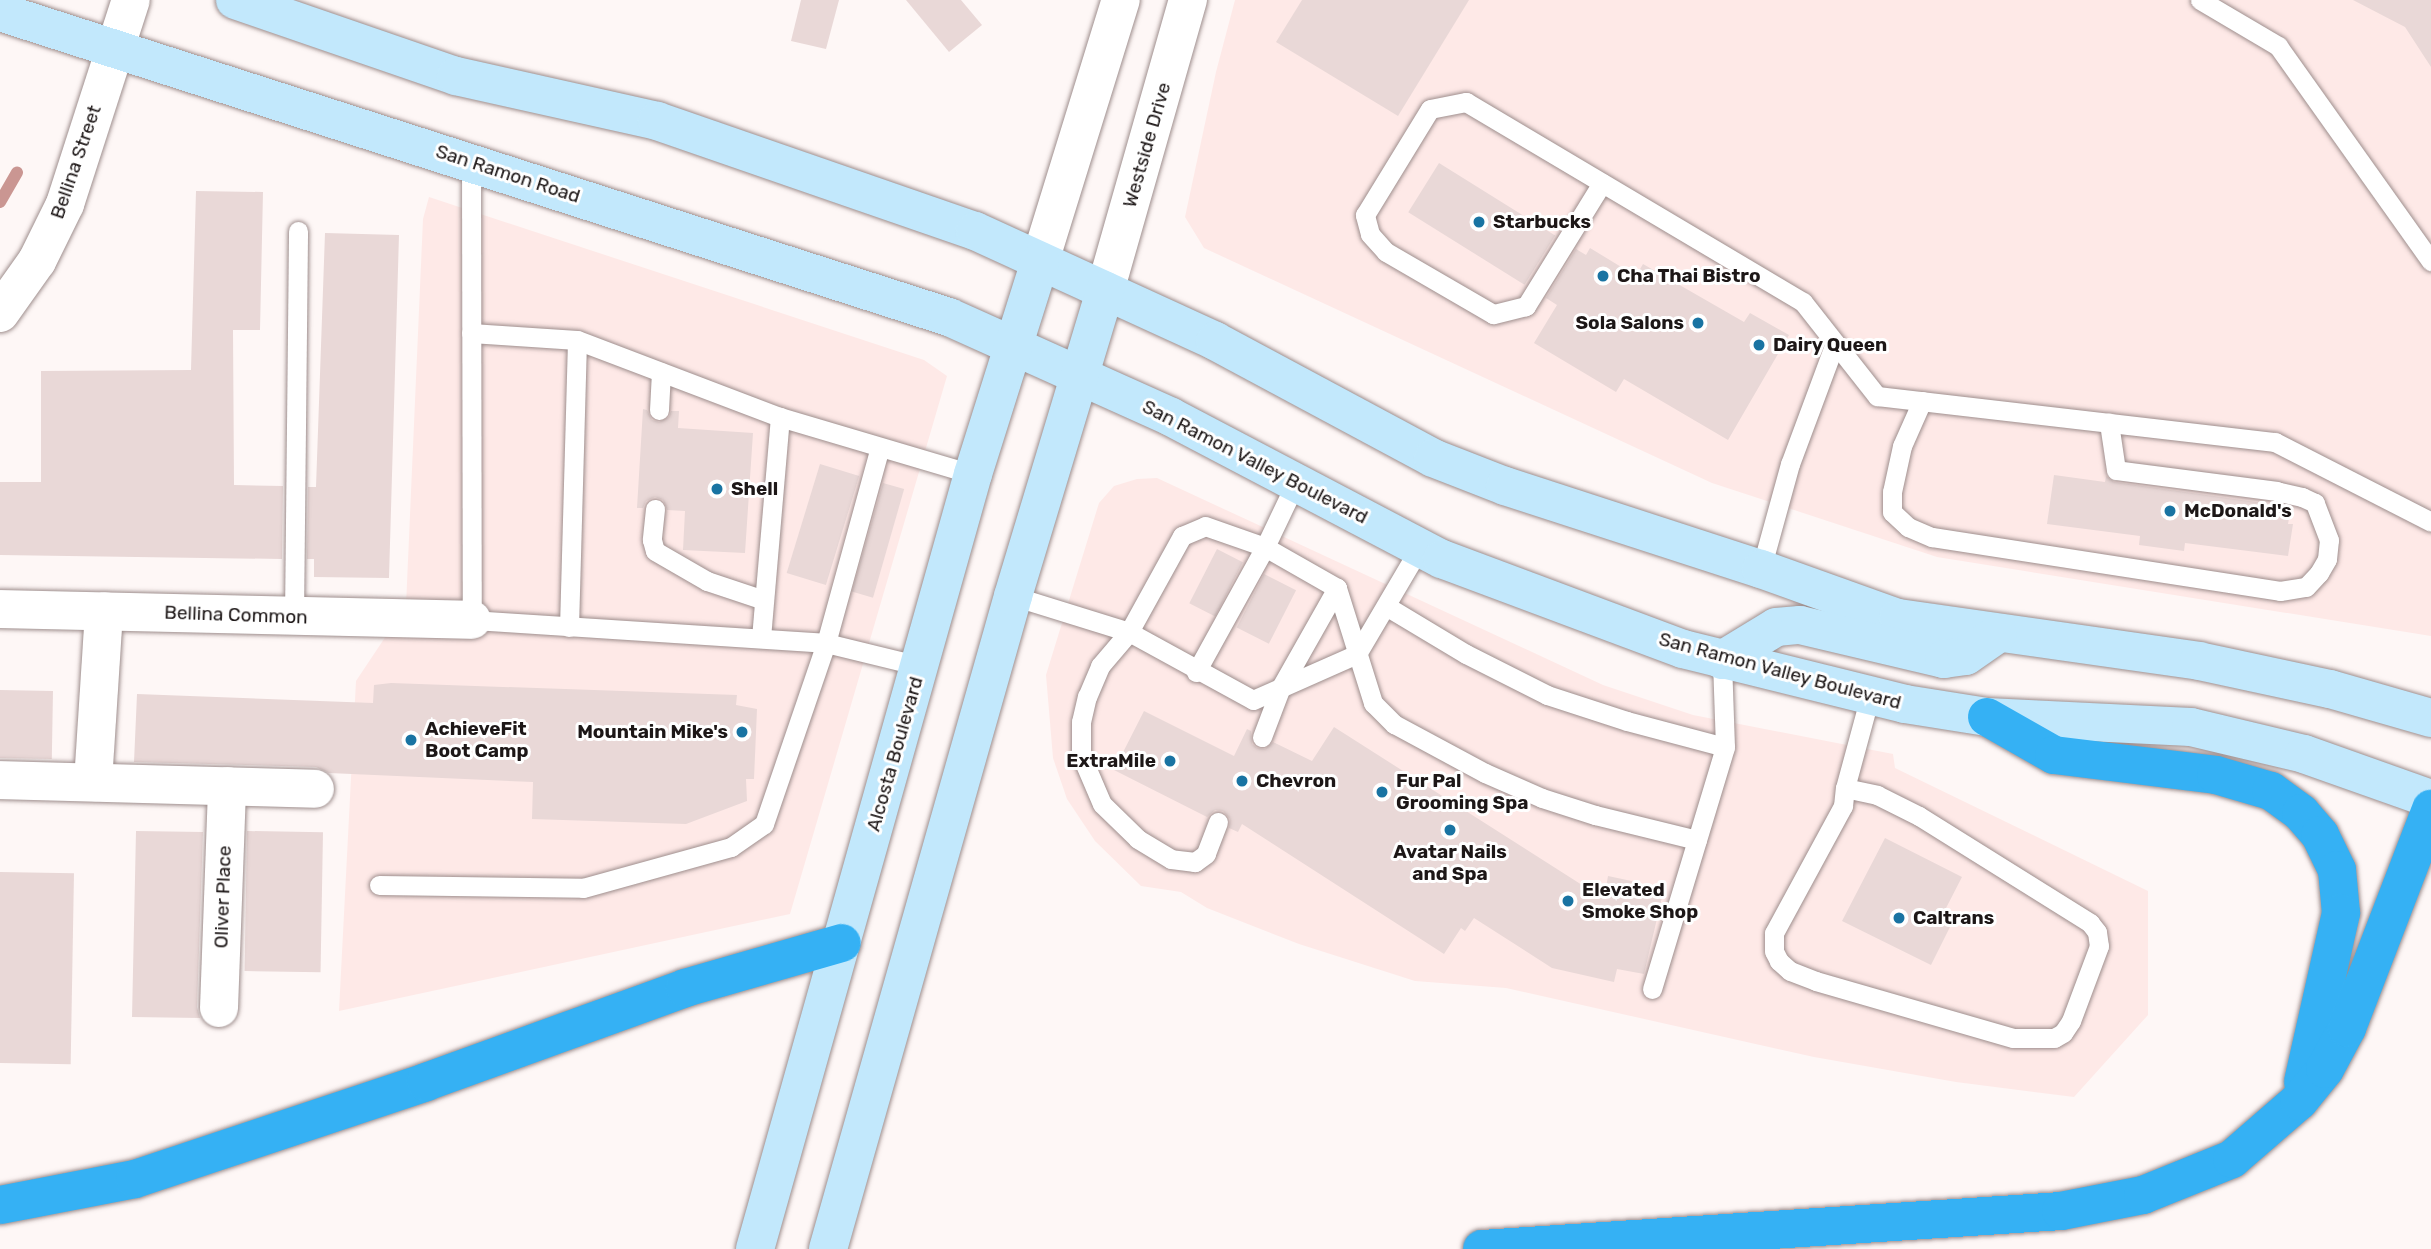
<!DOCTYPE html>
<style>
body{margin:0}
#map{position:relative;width:2431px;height:1249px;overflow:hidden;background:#fef7f6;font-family:Rubik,sans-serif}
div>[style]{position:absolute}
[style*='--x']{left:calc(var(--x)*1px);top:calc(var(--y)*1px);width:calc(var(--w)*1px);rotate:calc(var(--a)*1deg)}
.built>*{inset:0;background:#fee9e7}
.stream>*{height:12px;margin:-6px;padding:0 6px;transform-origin:6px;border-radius:6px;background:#ca9692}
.building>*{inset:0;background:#e9d8d7;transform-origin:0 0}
.roads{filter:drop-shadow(0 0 2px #9e8e8d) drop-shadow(0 0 2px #9e8e8d)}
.service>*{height:19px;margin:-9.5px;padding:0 9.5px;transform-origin:9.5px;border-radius:9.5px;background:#fff}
.minor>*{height:38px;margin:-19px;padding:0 19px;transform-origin:19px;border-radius:19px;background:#fff}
.tertiary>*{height:38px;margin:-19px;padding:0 19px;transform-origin:19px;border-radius:19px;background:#fff}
.secondary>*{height:38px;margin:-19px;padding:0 19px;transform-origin:19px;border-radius:19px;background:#c2e8fc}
.motorway>*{height:38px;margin:-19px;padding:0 19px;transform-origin:19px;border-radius:19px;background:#35b1f4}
.dots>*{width:19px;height:19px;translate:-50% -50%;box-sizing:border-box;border:4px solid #fff;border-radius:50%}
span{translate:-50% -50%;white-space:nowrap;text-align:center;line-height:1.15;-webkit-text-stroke:6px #fff;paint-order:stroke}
.street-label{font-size:19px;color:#1d1717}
.poi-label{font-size:19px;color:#1d1717;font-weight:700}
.left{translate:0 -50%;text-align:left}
.right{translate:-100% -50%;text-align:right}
</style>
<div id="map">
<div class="built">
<div style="clip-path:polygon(1235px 0,2431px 0,2431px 636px,1937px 557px,1712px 483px,1204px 248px,1185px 217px,1216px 72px)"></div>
<div style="clip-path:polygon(429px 197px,924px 360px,947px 376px,790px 914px,339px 1011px,356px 681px,406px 606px,423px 219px)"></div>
<div style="clip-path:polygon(1157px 478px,1603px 685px,1693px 715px,1893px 754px,1895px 768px,2148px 891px,2148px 1015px,2074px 1097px,1956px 1082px,1814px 1057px,1506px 988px,1415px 981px,1299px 944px,1207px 908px,1181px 892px,1141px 886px,1095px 841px,1067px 799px,1053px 758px,1046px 675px,1099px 503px,1114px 486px,1137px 479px)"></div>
</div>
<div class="stream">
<div style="--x:0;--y:202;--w:34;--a:-60"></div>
</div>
<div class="building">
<div style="clip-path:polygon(801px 0,839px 0,826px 49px,791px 41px)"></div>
<div style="clip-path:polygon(906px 0,961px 0,982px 25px,949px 52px)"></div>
<div style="clip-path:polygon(1302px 0,1469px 0,1398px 116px,1276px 42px)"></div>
<div style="clip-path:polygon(2353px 0,2431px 0,2431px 67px,2405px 27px)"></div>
<div style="left:1439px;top:163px;width:137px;height:58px;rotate:32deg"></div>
<div style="clip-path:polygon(196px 191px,263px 192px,260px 330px,233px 330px,234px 485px,283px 486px,282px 559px,0 555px,0 482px,41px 482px,41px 371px,191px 370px)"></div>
<div style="clip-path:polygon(325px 233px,399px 235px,389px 578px,314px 577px,314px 559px,307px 559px,308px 487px,316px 487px)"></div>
<div style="clip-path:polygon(1590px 248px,1636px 276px,1643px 264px,1744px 322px,1750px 313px,1789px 335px,1728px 440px,1624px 379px,1616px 392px,1534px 343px,1557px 305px,1546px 298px,1576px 249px,1586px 255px)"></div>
<div style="clip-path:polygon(643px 409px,647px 410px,652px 420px,659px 422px,669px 417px,671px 411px,679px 411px,678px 428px,753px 433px,745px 553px,683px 550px,685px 511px,667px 510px,663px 500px,655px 497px,646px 501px,643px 508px,637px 508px)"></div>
<div style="left:820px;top:464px;width:41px;height:114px;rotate:17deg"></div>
<div style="clip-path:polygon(2054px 475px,2105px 482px,2106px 476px,2114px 482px,2291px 507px,2288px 524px,2293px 524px,2288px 556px,2185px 543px,2184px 551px,2139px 545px,2140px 536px,2047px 524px)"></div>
<div style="left:883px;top:483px;width:22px;height:113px;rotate:16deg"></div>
<div style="left:1217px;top:549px;width:29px;height:61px;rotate:27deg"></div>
<div style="left:1264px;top:574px;width:36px;height:60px;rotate:27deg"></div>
<div style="clip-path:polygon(391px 683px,737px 695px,736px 705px,757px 709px,754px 779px,746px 779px,747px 801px,686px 824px,532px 819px,533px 782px,329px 773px,316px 767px,134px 762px,137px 694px,373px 703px,374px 685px)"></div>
<div style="left:0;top:690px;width:53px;height:68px;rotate:1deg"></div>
<div style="clip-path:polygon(1144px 711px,1234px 756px,1247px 729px,1251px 731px,1252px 744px,1257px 748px,1265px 749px,1273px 742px,1312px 761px,1334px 727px,1604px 899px,1608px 876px,1641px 883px,1640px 888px,1663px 893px,1644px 974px,1617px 969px,1614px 982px,1552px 968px,1474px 918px,1465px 931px,1461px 928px,1444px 954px,1242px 824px,1238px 832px,1229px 828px,1230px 819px,1223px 811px,1215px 810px,1207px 817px,1114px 770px)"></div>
<div style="clip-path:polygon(136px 831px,203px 832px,197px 1007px,200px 1018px,132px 1017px)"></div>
<div style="left:247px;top:831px;width:76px;height:140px;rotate:1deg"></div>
<div style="clip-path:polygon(1885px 838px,1962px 877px,1945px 910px,1956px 915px,1931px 965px,1842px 921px)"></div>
<div style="left:0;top:872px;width:74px;height:191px;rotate:1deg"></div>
</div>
<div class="roads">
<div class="service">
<div style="--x:2200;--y:0;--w:91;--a:30.5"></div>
<div style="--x:2278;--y:46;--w:264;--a:54.6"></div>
<div style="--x:471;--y:162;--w:458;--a:89.9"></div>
<div style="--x:472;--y:620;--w:355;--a:3.7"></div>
<div style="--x:826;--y:643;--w:97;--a:13.7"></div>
<div style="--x:1602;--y:183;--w:145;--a:121.7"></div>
<div style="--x:1526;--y:306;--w:34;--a:166"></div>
<div style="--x:1493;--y:314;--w:124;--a:-149.9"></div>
<div style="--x:1386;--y:252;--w:24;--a:-132"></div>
<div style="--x:1370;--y:234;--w:20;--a:-105"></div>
<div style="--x:1365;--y:215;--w:124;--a:-58.5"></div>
<div style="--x:1430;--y:109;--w:37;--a:-11"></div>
<div style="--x:1466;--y:102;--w:392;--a:30.7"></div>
<div style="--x:1803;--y:302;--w:120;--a:51.8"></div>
<div style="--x:1877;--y:396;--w:401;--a:6.6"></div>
<div style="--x:2275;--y:442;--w:175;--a:27.1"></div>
<div style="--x:471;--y:333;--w:106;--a:3.8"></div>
<div style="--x:577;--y:340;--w:217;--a:20.8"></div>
<div style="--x:780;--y:417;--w:201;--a:16.5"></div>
<div style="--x:1922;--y:401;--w:49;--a:114"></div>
<div style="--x:1902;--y:446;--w:47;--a:102.3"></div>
<div style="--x:1892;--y:492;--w:20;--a:90"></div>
<div style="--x:1892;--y:512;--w:22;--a:43"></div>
<div style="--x:1908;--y:527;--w:26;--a:23"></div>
<div style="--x:1932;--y:537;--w:352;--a:8.8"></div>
<div style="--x:2280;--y:591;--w:26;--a:-9"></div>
<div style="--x:2306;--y:587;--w:19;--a:-47"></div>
<div style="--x:2319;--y:573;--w:16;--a:-60"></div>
<div style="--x:2327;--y:559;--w:19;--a:-84"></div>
<div style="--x:2329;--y:540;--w:40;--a:-111"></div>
<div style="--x:2315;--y:503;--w:14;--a:-155"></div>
<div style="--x:2302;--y:497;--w:26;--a:-167"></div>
<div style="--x:2277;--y:491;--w:162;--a:-172.6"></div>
<div style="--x:2116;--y:470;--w:48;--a:-98.5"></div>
<div style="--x:659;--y:410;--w:38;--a:-87"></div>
<div style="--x:655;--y:509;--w:31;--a:96"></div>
<div style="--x:652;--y:540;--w:11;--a:75"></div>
<div style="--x:655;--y:551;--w:60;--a:30"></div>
<div style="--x:707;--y:581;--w:60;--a:18.4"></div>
<div style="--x:1761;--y:569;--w:109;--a:-74.6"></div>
<div style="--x:1790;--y:464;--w:129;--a:-69.6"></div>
<div style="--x:1013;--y:596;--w:121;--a:17.2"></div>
<div style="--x:1129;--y:632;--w:141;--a:28.7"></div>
<div style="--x:1253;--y:700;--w:114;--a:-23.9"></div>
<div style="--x:1357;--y:654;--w:124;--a:-59.5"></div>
<div style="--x:1386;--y:606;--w:93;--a:31"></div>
<div style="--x:1466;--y:654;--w:91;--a:26.8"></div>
<div style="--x:1547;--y:695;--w:84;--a:18"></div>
<div style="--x:1627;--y:721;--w:101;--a:14.9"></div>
<div style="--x:294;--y:617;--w:386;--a:-89.4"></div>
<div style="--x:569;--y:627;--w:287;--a:-88.4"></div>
<div style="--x:761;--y:638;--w:222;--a:-85.1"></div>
<div style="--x:1196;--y:672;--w:143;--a:-61.1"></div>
<div style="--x:1265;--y:547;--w:72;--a:-64.5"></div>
<div style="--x:1262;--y:737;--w:53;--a:-69.2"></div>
<div style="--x:1281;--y:687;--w:114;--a:-60.5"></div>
<div style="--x:1845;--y:788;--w:33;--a:12"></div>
<div style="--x:1877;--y:795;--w:47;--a:26.6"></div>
<div style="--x:1919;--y:816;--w:202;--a:32"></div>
<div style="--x:2090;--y:923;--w:11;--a:52"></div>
<div style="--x:2097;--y:932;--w:14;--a:82"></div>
<div style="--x:2099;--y:946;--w:80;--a:110.5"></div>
<div style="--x:2071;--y:1021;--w:14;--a:124"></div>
<div style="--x:2063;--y:1033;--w:10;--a:151"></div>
<div style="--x:2054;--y:1038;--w:41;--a:180"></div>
<div style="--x:2013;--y:1038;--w:205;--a:-163.9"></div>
<div style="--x:1816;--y:981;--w:28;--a:-159"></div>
<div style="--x:1790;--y:971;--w:15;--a:-138"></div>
<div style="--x:1779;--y:961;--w:11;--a:-117"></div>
<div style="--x:1774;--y:951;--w:18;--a:-90"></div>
<div style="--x:1774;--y:933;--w:145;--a:-61.5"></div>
<div style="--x:1843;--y:806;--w:18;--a:-84"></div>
<div style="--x:1845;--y:788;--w:95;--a:-74.8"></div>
<div style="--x:1218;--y:822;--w:34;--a:111"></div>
<div style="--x:1206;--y:854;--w:14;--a:144"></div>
<div style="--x:1195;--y:862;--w:24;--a:-173"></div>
<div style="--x:1171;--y:859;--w:39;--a:-149"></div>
<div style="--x:1138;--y:839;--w:50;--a:-135.8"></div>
<div style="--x:1102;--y:804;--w:53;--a:-113.2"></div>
<div style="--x:1081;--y:755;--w:33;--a:-90"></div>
<div style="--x:1081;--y:722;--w:26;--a:-77"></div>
<div style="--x:1087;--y:697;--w:34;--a:-67"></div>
<div style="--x:1100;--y:666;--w:45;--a:-49.5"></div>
<div style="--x:1129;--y:632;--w:110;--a:-61.1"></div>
<div style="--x:1182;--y:536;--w:25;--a:-23"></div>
<div style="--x:1205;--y:526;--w:64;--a:19.3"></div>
<div style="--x:1265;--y:547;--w:83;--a:29.7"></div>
<div style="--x:1337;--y:588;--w:121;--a:72.6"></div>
<div style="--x:1373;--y:703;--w:30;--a:45"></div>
<div style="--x:1394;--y:724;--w:103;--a:28.3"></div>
<div style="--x:1485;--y:773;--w:62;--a:23.7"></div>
<div style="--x:1542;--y:798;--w:56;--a:17.8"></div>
<div style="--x:1595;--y:815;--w:105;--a:13.8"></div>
<div style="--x:379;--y:885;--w:204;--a:0.8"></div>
<div style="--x:583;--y:888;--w:154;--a:-15.5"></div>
<div style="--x:731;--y:847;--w:40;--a:-34.9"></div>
<div style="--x:764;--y:824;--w:191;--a:-71.1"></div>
<div style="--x:826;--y:643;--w:203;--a:-74.6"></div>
<div style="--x:1652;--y:989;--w:253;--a:-73.2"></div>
<div style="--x:1725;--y:747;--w:87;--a:-92"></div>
</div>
<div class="minor">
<div style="--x:0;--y:313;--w:64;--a:-54.6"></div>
<div style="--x:37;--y:261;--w:64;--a:-63.8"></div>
<div style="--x:65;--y:204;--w:214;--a:-72.1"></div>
<div style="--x:0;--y:609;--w:472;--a:1.3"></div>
<div style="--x:0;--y:780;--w:315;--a:1.6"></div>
<div style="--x:93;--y:782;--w:171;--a:-86.3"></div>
<div style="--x:219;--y:1008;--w:222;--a:-87.9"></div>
</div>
<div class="tertiary">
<div style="--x:1040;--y:261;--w:273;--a:-72.8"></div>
<div style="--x:1105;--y:291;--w:303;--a:-74.1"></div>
</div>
<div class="secondary">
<div style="--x:235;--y:0;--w:234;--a:19"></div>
<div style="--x:456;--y:76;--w:206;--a:12.6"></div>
<div style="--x:657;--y:121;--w:336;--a:19.1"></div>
<div style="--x:975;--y:231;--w:264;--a:24.6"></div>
<div style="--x:1215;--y:341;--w:247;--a:28.2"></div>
<div style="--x:1433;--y:458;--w:77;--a:21.3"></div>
<div style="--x:1505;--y:486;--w:269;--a:18"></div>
<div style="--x:1761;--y:569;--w:145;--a:19.7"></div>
<div style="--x:1898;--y:618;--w:304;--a:8.1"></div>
<div style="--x:2199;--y:661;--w:134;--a:12.1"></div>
<div style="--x:2330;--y:689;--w:105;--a:16"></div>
<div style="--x:0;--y:12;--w:997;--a:17.82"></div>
<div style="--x:949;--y:317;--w:243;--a:24.2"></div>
<div style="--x:1171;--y:417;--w:306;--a:27.7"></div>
<div style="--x:1442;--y:559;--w:257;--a:20.5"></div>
<div style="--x:1683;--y:649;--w:229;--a:13.9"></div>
<div style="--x:1905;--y:704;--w:83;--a:9"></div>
<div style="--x:1987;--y:717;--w:204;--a:2.8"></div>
<div style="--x:2191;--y:727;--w:116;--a:13.4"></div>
<div style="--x:2304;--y:754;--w:135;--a:19.5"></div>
<div style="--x:1722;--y:660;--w:63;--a:-31.4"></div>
<div style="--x:1776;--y:627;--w:24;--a:-5"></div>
<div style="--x:1800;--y:625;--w:148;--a:13.3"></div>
<div style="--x:1944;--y:659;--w:22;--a:-8"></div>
<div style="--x:1966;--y:656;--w:39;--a:-35"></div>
<div style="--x:755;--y:1249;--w:805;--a:-74.29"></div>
<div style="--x:973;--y:474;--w:223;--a:-72.5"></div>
<div style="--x:828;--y:1249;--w:679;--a:-74.18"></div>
<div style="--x:1013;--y:596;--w:319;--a:-73.2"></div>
</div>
<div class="motorway">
<div style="--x:1987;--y:717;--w:77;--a:29.6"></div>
<div style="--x:2054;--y:755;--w:163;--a:7"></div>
<div style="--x:2216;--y:775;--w:57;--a:16.2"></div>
<div style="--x:2271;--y:791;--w:37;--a:36"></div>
<div style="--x:2301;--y:813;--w:29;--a:49"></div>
<div style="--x:2320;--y:835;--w:39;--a:64"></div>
<div style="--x:2337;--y:870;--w:43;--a:84.7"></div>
<div style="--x:2341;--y:913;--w:173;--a:102.7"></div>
<div style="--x:0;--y:1205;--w:137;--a:-10.9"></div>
<div style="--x:135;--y:1179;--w:307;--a:-18.4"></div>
<div style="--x:426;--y:1082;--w:276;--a:-19.9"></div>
<div style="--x:685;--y:988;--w:163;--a:-16"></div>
<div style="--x:1482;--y:1249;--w:580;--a:-3.75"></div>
<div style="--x:2061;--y:1211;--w:84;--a:-11"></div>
<div style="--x:2143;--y:1195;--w:96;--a:-22"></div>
<div style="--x:2232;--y:1159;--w:89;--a:-40.9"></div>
<div style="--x:2299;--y:1101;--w:41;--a:-50.9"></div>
<div style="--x:2325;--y:1069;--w:47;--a:-61.8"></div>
<div style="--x:2347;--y:1028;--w:235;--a:-69"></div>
</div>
</div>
<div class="dots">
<div style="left:1479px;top:222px;background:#1973a2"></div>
<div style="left:1603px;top:276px;background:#1973a2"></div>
<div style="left:1698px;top:323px;background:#1973a2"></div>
<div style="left:1759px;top:345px;background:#1973a2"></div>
<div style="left:717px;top:489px;background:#1973a2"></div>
<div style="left:2170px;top:511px;background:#1973a2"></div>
<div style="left:742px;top:732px;background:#1973a2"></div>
<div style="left:411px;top:740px;background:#1973a2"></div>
<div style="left:1170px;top:761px;background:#1973a2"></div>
<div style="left:1242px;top:781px;background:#1973a2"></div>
<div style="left:1382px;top:792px;background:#1973a2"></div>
<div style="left:1450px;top:830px;background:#1973a2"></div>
<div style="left:1568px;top:901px;background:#1973a2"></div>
<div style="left:1899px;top:918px;background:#1973a2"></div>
</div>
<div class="street-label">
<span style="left:1147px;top:145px;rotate:-74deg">Westside Drive</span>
<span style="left:76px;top:162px;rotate:-71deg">Bellina Street</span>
<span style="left:508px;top:174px;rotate:18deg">San Ramon Road</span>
<span style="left:1255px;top:462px;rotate:27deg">San Ramon Valley Boulevard</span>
<span style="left:236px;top:615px;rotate:2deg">Bellina Common</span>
<span style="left:1780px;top:671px;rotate:15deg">San Ramon Valley Boulevard</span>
<span style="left:895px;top:754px;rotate:-74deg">Alcosta Boulevard</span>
<span style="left:223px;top:897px;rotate:-88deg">Oliver Place</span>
</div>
<div class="poi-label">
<span class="left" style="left:1493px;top:222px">Starbucks</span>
<span class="left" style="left:1617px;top:276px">Cha Thai Bistro</span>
<span class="right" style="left:1684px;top:323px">Sola Salons</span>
<span class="left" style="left:1773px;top:345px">Dairy Queen</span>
<span class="left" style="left:731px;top:489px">Shell</span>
<span class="left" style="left:2184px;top:511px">McDonald's</span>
<span class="left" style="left:425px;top:740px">AchieveFit<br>Boot Camp</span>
<span class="right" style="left:728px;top:732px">Mountain Mike's</span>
<span class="right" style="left:1156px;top:761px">ExtraMile</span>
<span class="left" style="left:1256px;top:781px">Chevron</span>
<span class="left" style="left:1396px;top:792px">Fur Pal<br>Grooming Spa</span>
<span style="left:1450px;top:863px">Avatar Nails<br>and Spa</span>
<span class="left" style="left:1582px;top:901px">Elevated<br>Smoke Shop</span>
<span class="left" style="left:1913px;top:918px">Caltrans</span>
</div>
</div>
